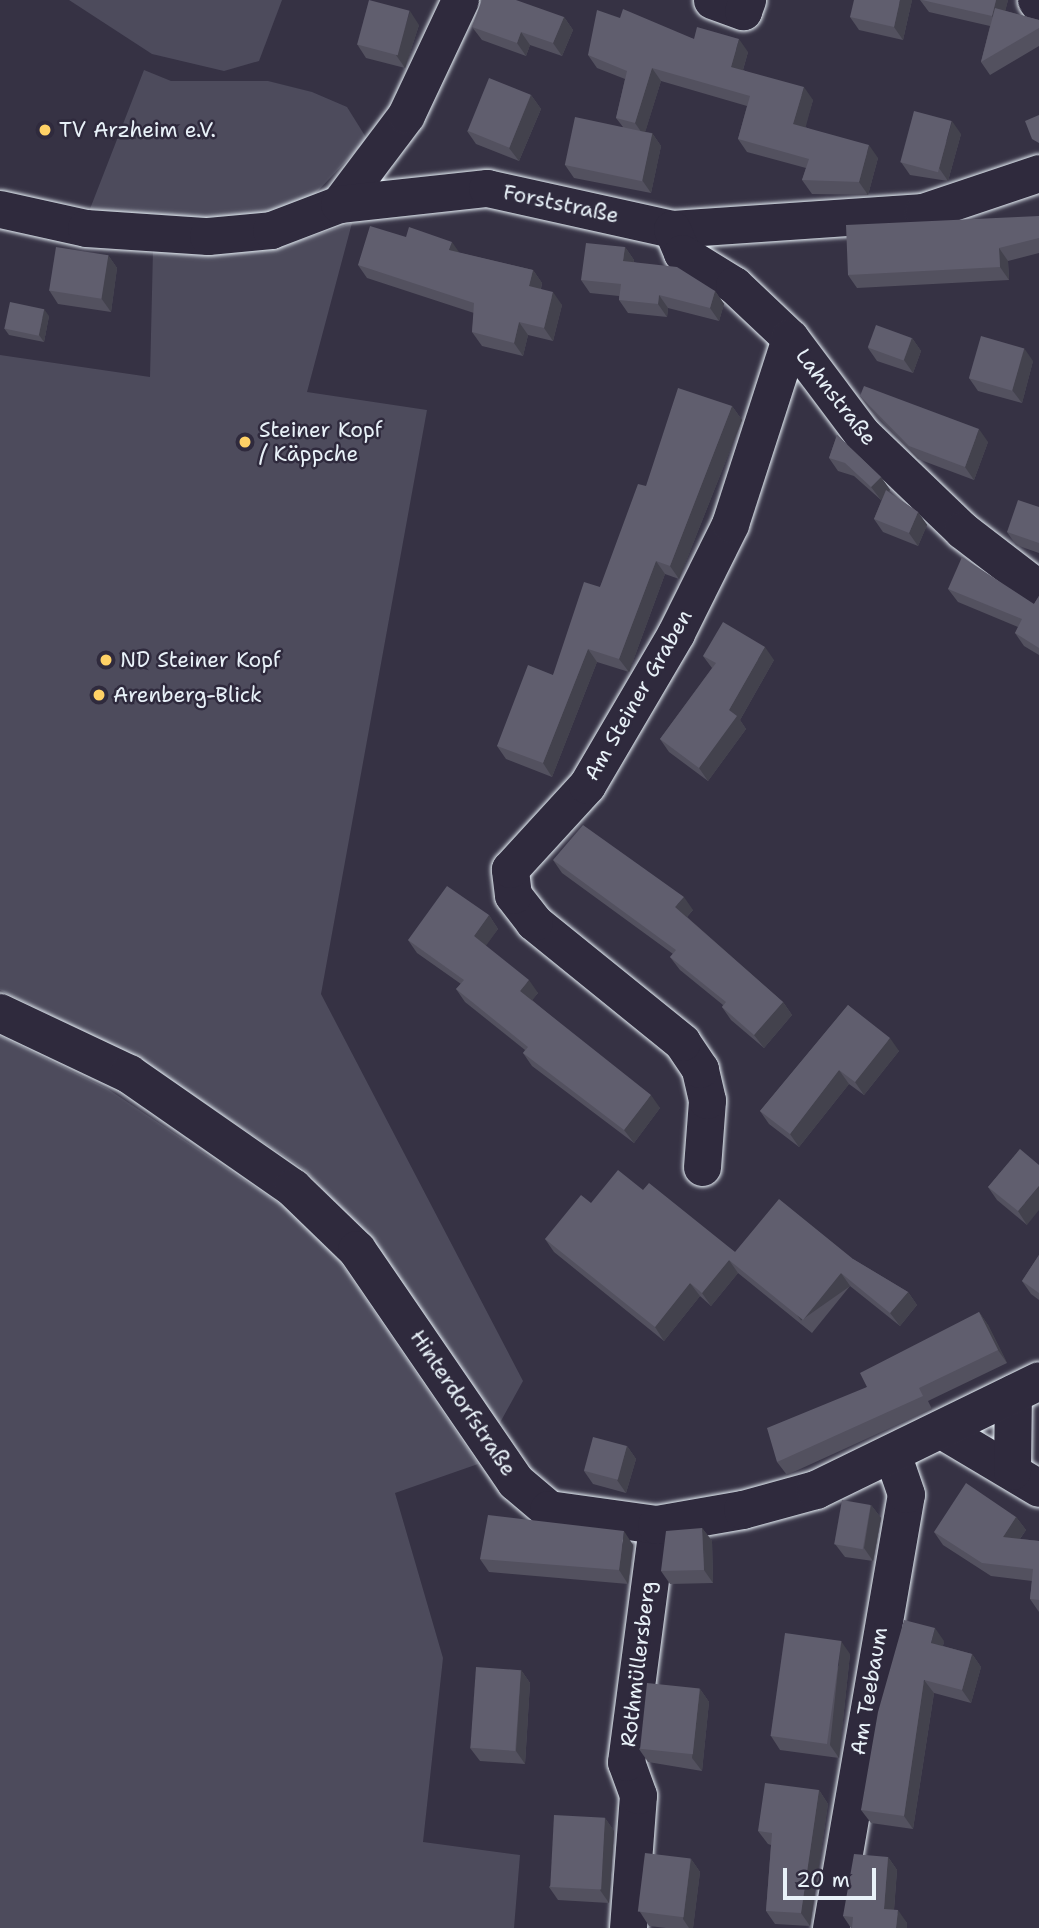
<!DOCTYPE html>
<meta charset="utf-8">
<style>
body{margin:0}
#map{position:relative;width:1039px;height:1928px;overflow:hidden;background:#363244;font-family:"Shantell Sans",sans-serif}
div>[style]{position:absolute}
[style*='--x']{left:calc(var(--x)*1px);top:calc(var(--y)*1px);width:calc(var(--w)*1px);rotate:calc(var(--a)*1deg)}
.green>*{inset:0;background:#4d4b5c}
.roads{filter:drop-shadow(0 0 2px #e8f1f8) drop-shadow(0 0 2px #e8f1f8)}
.street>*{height:37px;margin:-18.5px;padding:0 18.5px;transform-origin:18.5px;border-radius:18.5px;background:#2f2a3d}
.secondary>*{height:38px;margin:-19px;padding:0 19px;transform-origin:19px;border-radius:19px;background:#2f2a3d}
.wall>*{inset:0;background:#53515f}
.shaded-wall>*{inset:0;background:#43424d;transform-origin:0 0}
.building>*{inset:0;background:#605e6e;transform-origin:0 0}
.dots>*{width:19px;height:19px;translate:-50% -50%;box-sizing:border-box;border:4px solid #2f2a3d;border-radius:50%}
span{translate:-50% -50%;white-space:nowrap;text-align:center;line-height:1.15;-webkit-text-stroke:5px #2f2a3d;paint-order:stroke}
.poi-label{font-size:21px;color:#e8f1f8}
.left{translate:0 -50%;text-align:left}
.street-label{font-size:21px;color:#e8f1f8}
.scale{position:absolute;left:783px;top:1868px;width:93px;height:32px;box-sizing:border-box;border:4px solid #e8f1f8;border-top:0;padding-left:9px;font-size:21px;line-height:24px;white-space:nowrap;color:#e8f1f8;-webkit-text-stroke:5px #2f2a3d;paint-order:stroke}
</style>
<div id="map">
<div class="green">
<div style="clip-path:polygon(69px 0,282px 0,259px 61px,224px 71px,152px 54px)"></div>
<div style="clip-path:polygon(144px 70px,171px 81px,268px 81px,312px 92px,347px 107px,367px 139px,315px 194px,275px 213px,232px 219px,88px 214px)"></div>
<div style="clip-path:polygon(352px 223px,307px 392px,427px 410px,321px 994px,523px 1381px,496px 1430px,383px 1254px,305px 1170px,136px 1057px,0 990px,0 355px,150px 377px,153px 250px,283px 246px)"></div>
<div style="clip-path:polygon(0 1036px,108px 1089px,289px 1210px,339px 1260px,478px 1464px,395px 1493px,443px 1658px,423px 1842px,520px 1855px,514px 1928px,0 1928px)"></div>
</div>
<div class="roads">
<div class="street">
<div style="--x:712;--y:0;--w:33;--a:20"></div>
<div style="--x:743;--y:11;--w:12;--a:-70"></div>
<div style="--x:1036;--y:0;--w:5;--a:53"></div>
<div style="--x:339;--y:204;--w:111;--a:-53"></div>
<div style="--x:406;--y:115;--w:127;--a:-64.8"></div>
<div style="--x:0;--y:209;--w:88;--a:12.5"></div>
<div style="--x:86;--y:228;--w:122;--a:3.8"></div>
<div style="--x:208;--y:236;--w:63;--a:-5.4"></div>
<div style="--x:271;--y:230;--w:73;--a:-20.9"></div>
<div style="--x:339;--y:204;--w:149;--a:-6.2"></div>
<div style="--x:487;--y:188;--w:189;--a:12.5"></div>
<div style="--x:672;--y:229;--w:252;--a:-3.9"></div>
<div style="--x:923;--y:212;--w:122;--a:-18.6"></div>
<div style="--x:672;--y:229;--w:26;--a:67"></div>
<div style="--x:682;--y:253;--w:61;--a:31.6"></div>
<div style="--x:734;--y:285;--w:77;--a:43.4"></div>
<div style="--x:790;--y:338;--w:120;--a:53.1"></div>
<div style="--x:862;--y:434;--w:139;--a:43.8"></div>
<div style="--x:962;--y:530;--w:97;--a:37.5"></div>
<div style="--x:702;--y:1167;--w:67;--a:-85.7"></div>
<div style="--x:707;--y:1100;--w:32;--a:-103"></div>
<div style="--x:700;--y:1069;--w:32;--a:-124"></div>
<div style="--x:682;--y:1042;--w:191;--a:-141"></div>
<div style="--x:534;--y:922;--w:34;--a:-128"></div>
<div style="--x:513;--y:895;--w:26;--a:-97"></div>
<div style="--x:510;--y:869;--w:114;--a:-47.5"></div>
<div style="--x:587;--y:785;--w:176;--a:-59.6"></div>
<div style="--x:676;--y:633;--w:122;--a:-63.6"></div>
<div style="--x:730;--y:524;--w:195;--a:-72.1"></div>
<div style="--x:945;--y:1432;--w:109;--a:30.8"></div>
<div style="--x:1012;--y:1471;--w:78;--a:-89.3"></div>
<div style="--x:628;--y:1928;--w:133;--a:-85.7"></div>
<div style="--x:638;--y:1795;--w:35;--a:-110"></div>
<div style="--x:626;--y:1762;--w:239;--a:-82.5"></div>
<div style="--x:831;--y:1928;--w:440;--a:-80.2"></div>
<div style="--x:906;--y:1494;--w:40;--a:-108.9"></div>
</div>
<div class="secondary">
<div style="--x:0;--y:1013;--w:143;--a:25.3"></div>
<div style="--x:129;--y:1074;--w:200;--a:34.8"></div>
<div style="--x:293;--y:1188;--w:89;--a:44.1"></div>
<div style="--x:357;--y:1250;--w:281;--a:55.6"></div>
<div style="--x:516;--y:1482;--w:43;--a:40.3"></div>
<div style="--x:549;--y:1510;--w:109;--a:7.9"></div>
<div style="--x:657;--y:1525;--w:87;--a:-9.9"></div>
<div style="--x:743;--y:1510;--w:76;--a:-15.3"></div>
<div style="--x:816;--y:1490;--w:248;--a:-26"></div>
</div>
</div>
<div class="wall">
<div style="clip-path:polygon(912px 0,903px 40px,859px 30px,850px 17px)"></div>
<div style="clip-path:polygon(920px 0,1008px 0,1005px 11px,1039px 20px,1039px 46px,990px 75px,981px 62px,990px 26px,929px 12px)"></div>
<div style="clip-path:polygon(564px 17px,573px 30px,562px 56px,530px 45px,526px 56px,482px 40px,472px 27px)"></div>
<div style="clip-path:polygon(620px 18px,694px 39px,748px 52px,743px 70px,813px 100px,805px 127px,878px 158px,868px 195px,812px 194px,802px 180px,806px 168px,747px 152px,738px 139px,747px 106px,661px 81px,645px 132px,652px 133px,661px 146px,651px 193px,574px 178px,565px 165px,623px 127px,616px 118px,625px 79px,597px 68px,588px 55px)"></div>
<div style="clip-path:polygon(419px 25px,405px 68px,366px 58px,357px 44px)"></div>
<div style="clip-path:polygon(531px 95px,541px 109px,519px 161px,476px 144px,467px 131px)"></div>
<div style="clip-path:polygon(961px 134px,948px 181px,910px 175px,901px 162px)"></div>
<div style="clip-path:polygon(1039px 216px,1039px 253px,1008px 261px,1009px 280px,857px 288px,848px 275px)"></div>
<div style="clip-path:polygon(406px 237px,460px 253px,533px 270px,542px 283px,541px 289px,562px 305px,553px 341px,528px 335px,523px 356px,482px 346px,472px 332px,474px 313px,367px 278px,358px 265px)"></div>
<div style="clip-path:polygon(625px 247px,634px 260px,634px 262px,715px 291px,724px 304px,719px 321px,668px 308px,667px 317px,628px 313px,619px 300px,619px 296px,590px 293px,581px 280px)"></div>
<div style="clip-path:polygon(108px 255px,117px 268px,111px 312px,58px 304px,49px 290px)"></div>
<div style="clip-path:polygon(49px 316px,44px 342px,9px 335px,4px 328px)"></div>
<div style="clip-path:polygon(912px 338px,921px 351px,913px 373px,877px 361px,868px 348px)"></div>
<div style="clip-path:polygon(1033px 361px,1022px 403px,978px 391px,969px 378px)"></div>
<div style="clip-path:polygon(860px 396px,988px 442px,974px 480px,918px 459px,870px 409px)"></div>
<div style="clip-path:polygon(732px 406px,742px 420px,679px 579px,665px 574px,629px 672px,597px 662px,552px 777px,506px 759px,497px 746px,553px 675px,600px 587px,646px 486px)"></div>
<div style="clip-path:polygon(837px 435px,881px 477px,890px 490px,888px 492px,918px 512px,927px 525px,918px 546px,883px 532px,874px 519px,883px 497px,881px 500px,854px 476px,838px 471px,829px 458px)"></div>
<div style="clip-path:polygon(1039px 507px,1039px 553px,1016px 545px,1007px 532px)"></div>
<div style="clip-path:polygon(948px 589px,1034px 604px,1039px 596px,1039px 655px,1024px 646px,1015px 633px,1018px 627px,958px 602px)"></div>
<div style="clip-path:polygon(703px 656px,774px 660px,740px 720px,746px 729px,708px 781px,669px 752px,660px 739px,712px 668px)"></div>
<div style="clip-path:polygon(553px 860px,693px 910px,687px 917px,783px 1002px,792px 1015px,764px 1048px,731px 1020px,722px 1007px,723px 1005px,680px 970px,670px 957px,673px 954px,562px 873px)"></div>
<div style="clip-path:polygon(489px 915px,498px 929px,485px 946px,538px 993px,532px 1000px,660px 1108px,634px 1143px,532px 1066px,523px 1053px,525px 1050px,465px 1002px,456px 989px,461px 984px,417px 953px,408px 940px)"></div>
<div style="clip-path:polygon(848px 1005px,899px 1051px,864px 1095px,849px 1084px,799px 1147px,769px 1124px,760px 1111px)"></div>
<div style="clip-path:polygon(1020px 1149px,1027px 1225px,997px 1200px,988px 1187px)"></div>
<div style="clip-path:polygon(643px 1190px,735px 1252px,853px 1259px,908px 1292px,917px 1305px,900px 1326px,850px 1286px,812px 1333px,738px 1273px,711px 1306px,700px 1296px,664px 1341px,554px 1252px,545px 1239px,591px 1203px)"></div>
<div style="clip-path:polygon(1039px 1255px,1039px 1300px,1031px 1294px,1022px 1281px)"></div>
<div style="clip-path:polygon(979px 1312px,988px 1325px,1007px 1363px,928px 1401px,932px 1409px,787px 1475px,777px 1462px,867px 1387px)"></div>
<div style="clip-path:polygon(627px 1446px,636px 1459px,626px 1493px,593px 1484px,584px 1471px)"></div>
<div style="clip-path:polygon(871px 1505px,881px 1518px,873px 1561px,845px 1557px,835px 1544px)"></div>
<div style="clip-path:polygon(1016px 1517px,1026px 1530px,1020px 1539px,1039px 1541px,1039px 1612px,1030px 1599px,1032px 1581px,991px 1576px,943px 1545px,934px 1532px)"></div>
<div style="clip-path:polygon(702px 1528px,712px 1541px,713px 1583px,670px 1584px,661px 1571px)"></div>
<div style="clip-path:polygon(633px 1545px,628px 1584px,489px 1572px,480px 1559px)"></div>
<div style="clip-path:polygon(944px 1641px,943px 1646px,972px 1654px,981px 1667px,971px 1703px,934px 1693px,913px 1829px,871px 1823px,861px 1810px)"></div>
<div style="clip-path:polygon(850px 1654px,839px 1758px,780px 1750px,771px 1736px)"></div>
<div style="clip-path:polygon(521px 1670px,530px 1683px,525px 1764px,480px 1761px,470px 1748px)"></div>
<div style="clip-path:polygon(700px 1689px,709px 1702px,702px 1771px,648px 1762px,639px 1749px)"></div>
<div style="clip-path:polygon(819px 1790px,828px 1804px,810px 1926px,775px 1924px,766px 1911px,771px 1845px,768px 1844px,758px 1831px)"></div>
<div style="clip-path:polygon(605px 1818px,614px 1831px,609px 1903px,558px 1900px,549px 1887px)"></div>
<div style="clip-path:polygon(888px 1857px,897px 1870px,894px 1910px,907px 1923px,907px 1928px,851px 1928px,843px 1916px)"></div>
<div style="clip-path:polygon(691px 1859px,700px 1872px,693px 1928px,666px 1928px,649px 1926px,640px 1912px)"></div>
</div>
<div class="shaded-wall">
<div style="clip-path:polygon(900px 0,912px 0,903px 40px,894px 27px)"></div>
<div style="clip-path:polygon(996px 0,1008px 0,1001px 29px,992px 16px)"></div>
<div style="clip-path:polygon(410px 11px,419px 25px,405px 68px,396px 55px)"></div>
<div style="clip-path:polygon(564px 17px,573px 30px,562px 56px,553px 43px)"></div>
<div style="clip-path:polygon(521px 32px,530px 45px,526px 56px,517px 43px)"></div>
<div style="clip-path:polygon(739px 39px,748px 52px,740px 80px,731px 67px)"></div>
<div style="clip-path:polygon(652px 68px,661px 81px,644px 136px,635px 123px)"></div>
<div style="clip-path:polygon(804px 87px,813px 100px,803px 137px,793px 124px)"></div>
<div style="clip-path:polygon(531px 95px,541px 109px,519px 161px,509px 148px)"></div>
<div style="clip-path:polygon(952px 121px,961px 134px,948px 181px,939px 168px)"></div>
<div style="clip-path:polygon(652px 133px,661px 146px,651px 193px,642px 180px)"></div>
<div style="clip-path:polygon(869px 145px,878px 158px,868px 195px,859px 182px)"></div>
<div style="clip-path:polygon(452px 242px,461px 255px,449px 250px)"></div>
<div style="clip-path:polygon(625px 247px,634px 260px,632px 274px,623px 261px)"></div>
<div style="clip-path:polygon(999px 248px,1008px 261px,1009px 280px,1000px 267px)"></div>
<div style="clip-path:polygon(108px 255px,117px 268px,111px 312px,101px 298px)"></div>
<div style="clip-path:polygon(533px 270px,542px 283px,538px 299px,529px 286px)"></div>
<div style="clip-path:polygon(715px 291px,724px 304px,719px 321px,710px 308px)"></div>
<div style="clip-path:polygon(553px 292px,562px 305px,553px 341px,544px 328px)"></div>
<div style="clip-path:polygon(659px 295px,668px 308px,667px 317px,658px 304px)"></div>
<div style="clip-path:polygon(44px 309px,49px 316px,44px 342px,39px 335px)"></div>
<div style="clip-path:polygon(519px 322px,528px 335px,523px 356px,514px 343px)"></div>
<div style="clip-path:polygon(912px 338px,921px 351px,913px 373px,904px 360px)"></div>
<div style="clip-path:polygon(1024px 348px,1033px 361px,1022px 403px,1012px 390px)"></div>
<div style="clip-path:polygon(732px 406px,742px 420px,679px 579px,670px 566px)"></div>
<div style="clip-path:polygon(979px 429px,988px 442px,974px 480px,965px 467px)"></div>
<div style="clip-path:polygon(881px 477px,890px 490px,881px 500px,871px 487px)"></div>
<div style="clip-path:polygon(918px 512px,927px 525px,918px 546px,909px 533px)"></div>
<div style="clip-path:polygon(656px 561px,665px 574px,629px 672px,619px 659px)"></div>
<div style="clip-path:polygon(765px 647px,774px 660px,740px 720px,746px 729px,708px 781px,699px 768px,729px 710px)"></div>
<div style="clip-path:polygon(588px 649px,597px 662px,552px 777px,543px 763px)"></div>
<div style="clip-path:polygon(684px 897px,693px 910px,684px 920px,675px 907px)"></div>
<div style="clip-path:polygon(489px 915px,498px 929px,483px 950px,474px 936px)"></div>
<div style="clip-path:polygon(529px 980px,538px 993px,529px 1004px,520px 991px)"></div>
<div style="clip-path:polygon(783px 1002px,792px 1015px,764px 1048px,754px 1035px)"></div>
<div style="clip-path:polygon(890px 1038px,899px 1051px,864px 1095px,855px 1082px)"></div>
<div style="clip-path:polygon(839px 1070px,849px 1084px,799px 1147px,790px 1134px)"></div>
<div style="clip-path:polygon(651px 1095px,660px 1108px,634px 1143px,624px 1130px)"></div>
<div style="clip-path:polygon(1039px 1186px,1039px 1210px,1027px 1225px,1018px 1211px)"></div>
<div style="clip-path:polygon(729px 1260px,738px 1273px,711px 1306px,702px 1293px)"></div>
<div style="left:841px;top:1273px;width:16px;height:60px;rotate:55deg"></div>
<div style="clip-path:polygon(690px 1283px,700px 1296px,664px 1341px,655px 1327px)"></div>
<div style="clip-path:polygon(908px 1292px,917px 1305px,900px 1326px,890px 1313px)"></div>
<div style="clip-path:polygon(979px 1312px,988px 1325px,1007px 1363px,998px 1350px)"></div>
<div style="clip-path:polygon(627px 1446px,636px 1459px,626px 1493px,617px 1480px)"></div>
<div style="clip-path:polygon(871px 1505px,881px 1518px,873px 1561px,864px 1548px)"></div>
<div style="clip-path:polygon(1016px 1517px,1026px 1530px,1012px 1550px,1003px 1537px)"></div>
<div style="clip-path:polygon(702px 1528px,712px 1541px,713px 1583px,704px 1570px)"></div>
<div style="clip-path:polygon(624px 1531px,633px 1545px,628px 1584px,619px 1570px)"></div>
<div style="clip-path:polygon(935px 1628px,944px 1641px,940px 1656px,931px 1643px)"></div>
<div style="clip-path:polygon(841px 1641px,850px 1654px,839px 1758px,830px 1745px)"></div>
<div style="clip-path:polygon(972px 1654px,981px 1667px,971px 1703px,962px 1690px)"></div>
<div style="clip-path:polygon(521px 1670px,530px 1683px,525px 1764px,516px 1751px)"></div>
<div style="clip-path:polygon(924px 1680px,934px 1693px,913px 1829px,904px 1816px)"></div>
<div style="clip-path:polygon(700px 1689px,709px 1702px,702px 1771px,692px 1758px)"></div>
<div style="clip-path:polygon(819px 1790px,828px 1804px,810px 1926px,801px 1913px)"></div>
<div style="clip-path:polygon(605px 1818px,614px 1831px,609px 1903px,600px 1890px)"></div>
<div style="clip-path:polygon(888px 1857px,897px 1870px,893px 1922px,884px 1909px)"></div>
<div style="clip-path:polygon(691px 1859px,700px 1872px,693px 1928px,689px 1928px,683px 1919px)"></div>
<div style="clip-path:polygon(898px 1910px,907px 1923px,907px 1928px,896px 1928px)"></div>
</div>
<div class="building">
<div style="left:369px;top:0;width:42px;height:46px;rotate:15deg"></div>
<div style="clip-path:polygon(482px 0,516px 0,564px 17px,553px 43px,521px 32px,517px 43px,472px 27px)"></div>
<div style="clip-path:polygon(854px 0,900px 0,894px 27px,850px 17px)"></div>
<div style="clip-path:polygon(922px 0,996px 0,992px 16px)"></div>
<div style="clip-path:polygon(995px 8px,1039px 20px,1039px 28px,981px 62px)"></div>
<div style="clip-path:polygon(623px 9px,694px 39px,697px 27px,739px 39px,731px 67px,804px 87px,793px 124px,869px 145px,859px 182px,802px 180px,809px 159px,738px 139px,750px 96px,652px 68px,635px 123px,616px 118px,627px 71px,588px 55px,597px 10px,620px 18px)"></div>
<div style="left:489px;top:78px;width:45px;height:57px;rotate:22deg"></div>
<div style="left:914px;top:111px;width:39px;height:53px;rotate:15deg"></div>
<div style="clip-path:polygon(1039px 115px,1039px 143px,1032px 139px,1025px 121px)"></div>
<div style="left:575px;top:117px;width:79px;height:49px;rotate:12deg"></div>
<div style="clip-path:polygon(1039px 216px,1039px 238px,999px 248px,1000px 267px,848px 275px,846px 225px)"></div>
<div style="clip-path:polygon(370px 226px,406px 237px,409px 227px,452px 242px,449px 250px,533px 270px,529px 286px,553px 292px,544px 328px,519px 322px,514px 343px,472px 332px,474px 303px,358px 265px)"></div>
<div style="clip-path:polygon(586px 243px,625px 247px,623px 261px,677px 267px,715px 291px,710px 308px,659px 295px,658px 304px,619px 300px,621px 284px,581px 280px)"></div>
<div style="left:56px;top:247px;width:53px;height:44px;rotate:9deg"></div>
<div style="left:10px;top:302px;width:35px;height:27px;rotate:12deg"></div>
<div style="left:876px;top:325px;width:38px;height:24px;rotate:20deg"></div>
<div style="left:981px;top:336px;width:45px;height:44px;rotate:16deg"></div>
<div style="clip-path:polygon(864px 386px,979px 429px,965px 467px,909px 446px,860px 396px)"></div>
<div style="clip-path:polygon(678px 388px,732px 406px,670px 566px,656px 561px,619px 659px,588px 649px,543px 763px,497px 746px,528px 665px,553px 675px,584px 582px,600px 587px,638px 484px,646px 486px)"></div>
<div style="clip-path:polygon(837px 435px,881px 477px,871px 487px,845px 463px,829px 458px)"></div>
<div style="clip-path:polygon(886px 490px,918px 512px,909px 533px,874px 519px)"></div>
<div style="clip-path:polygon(1018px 500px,1039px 507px,1039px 543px,1007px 532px)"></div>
<div style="clip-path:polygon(962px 557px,1034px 604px,1039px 596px,1039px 648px,1015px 633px,1022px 619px,948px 589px)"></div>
<div style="clip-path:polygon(723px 622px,765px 647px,729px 710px,737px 716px,699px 768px,660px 739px,716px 663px,703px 656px)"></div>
<div style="clip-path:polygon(583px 825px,684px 897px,675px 907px,783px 1002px,754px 1035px,722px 1007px,726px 1002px,670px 957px,676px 950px,553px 860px)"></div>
<div style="clip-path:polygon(447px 886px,489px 915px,474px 936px,529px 980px,520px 991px,651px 1095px,624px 1130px,523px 1053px,528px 1047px,456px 989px,464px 980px,408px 940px)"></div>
<div style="clip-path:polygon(848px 1005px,890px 1038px,855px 1082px,839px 1070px,790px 1134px,760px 1111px)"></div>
<div style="clip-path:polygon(1020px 1149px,1039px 1165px,1039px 1186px,1018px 1211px,988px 1187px)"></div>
<div style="clip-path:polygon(618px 1170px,643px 1190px,649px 1183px,735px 1252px,779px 1199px,853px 1259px,908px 1292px,890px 1313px,841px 1273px,803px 1320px,729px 1260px,702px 1293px,690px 1283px,655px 1327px,545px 1239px,581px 1195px,591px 1203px)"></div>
<div style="clip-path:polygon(1039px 1255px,1039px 1293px,1022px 1281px)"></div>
<div style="clip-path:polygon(979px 1312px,998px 1350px,919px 1388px,923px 1396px,777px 1462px,767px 1428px,867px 1387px,860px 1373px)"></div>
<div style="left:593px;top:1437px;width:35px;height:35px;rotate:15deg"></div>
<div style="clip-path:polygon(966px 1483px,1016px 1517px,1003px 1537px,1039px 1541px,1039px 1600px,1030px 1599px,1033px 1569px,982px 1563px,934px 1532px)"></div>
<div style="left:842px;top:1500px;width:29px;height:45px;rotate:10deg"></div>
<div style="clip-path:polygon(488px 1515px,624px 1531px,619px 1570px,480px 1559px)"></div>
<div style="clip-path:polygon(702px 1528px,704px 1570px,661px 1571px,666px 1531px)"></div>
<div style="clip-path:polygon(904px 1620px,935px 1628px,931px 1643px,972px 1654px,962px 1690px,924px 1680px,904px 1816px,861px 1810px,878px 1712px)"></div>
<div style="left:785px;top:1633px;width:57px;height:104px;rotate:8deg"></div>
<div style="left:476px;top:1667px;width:45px;height:81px;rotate:4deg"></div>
<div style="left:647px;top:1683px;width:53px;height:66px;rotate:6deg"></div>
<div style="clip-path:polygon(765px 1783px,819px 1790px,801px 1913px,766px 1911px,772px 1833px,758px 1831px)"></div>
<div style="left:554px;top:1815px;width:51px;height:72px;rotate:3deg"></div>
<div style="left:645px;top:1853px;width:46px;height:59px;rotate:7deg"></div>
<div style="clip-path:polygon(854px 1854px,888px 1857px,884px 1909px,898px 1910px,896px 1928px,852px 1928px,853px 1917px,843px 1916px)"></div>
</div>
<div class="dots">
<div style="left:45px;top:130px;background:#ffd166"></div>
<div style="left:245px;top:442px;background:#ffd166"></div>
<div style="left:106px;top:660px;background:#ffd166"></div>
<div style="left:99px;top:695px;background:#ffd166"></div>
</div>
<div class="poi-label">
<span class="left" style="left:59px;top:130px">TV Arzheim e.V.</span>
<span class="left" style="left:259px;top:442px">Steiner Kopf<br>/ Käppche</span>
<span class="left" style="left:120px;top:660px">ND Steiner Kopf</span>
<span class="left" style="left:113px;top:695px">Arenberg-Blick</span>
</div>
<div class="street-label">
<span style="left:561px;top:204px;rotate:12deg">Forststraße</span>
<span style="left:836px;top:397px;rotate:52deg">Lahnstraße</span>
<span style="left:638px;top:695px;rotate:-60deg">Am Steiner Graben</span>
<span style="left:463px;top:1403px;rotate:56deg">Hinterdorfstraße</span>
<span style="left:638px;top:1664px;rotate:-83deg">Rothmüllersberg</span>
<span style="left:869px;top:1691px;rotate:-80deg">Am Teebaum</span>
</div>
<div class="scale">20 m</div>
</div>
